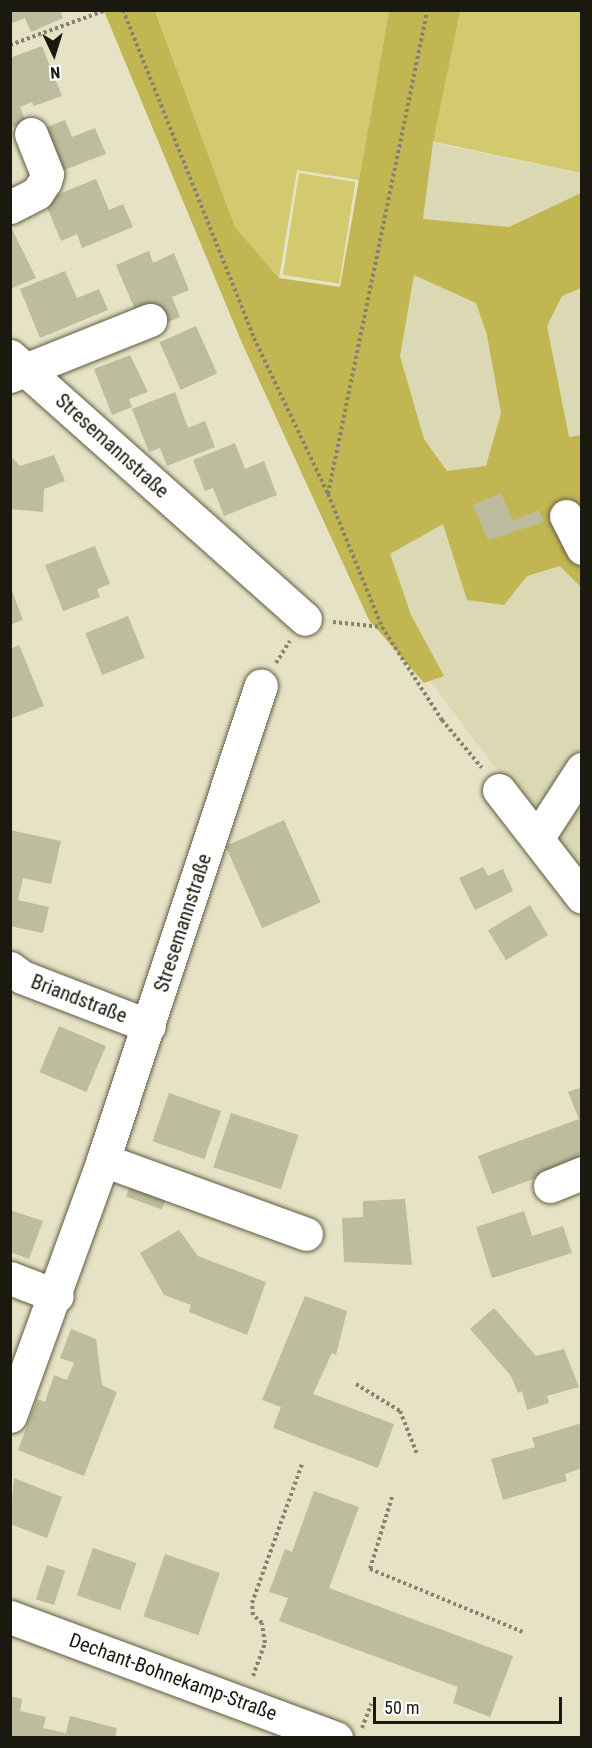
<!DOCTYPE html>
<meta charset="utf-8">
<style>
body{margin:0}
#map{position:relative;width:592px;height:1748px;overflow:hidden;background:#e5e2c5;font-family:"Roboto Condensed",sans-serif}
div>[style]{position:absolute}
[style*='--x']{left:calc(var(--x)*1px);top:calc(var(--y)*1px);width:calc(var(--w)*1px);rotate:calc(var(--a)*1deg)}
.built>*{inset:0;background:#dbd8b4}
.green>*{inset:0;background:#d3ca6f;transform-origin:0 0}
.forest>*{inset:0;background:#c1b652}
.building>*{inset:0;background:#bebc9f;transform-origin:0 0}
.path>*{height:4px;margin-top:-2px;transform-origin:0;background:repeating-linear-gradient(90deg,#85836f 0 3px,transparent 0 6px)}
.roads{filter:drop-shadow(0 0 2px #5f5c43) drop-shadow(0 0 2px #5f5c43)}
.minor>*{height:33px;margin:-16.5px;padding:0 16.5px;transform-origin:16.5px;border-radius:16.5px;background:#fff}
span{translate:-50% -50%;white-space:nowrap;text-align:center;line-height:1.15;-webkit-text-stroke:4.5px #fff;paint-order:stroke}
.street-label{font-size:20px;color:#1a190f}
.frame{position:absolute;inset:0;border:12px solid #1a190f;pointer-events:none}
.north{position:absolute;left:24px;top:24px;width:60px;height:60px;-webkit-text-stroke:4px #fff;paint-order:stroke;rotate:176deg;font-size:16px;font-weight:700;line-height:24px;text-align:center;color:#1a190f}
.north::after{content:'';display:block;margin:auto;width:21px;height:27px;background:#1a190f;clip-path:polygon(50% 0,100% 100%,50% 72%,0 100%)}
.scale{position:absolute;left:373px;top:1697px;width:189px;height:27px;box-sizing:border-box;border:3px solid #1a190f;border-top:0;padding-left:8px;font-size:18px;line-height:21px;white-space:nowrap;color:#1a190f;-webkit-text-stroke:4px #fff;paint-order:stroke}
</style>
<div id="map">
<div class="built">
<div style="clip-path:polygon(425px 141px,581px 174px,581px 748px,544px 804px,529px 806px,517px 796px,403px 645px,347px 495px)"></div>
<div style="clip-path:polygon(581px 788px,581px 881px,559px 850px,561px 826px)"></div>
</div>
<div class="green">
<div style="clip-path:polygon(155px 11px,389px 11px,359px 180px,297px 170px,279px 278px,235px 227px)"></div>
<div style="clip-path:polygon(452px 11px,581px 11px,581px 173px,426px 140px)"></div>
<div style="left:299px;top:173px;width:57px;height:103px;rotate:9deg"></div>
</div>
<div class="forest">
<div style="clip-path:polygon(evenodd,104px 11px,155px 11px,235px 227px,279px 278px,340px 287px,389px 11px,460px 11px,433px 142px,423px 219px,509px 227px,581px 193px,581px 288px,562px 296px,547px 326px,569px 437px,581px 435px,581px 587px,560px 566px,527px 576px,504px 605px,467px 600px,443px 524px,390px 554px,411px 615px,444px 676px,424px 683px,369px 620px,242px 343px,104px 11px,414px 275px,476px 303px,487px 335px,501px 413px,486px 466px,447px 471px,424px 439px,400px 356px,414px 275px)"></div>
</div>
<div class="building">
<div style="clip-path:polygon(10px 10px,60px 10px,63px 18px,31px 32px,25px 18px,10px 24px)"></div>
<div style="clip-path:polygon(42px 46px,62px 96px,34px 106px,32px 102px,20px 107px,26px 122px,10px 128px,10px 58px)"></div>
<div style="clip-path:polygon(65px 120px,72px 137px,95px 128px,106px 154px,56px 173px,39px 130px)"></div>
<div style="clip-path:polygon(96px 179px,109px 210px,123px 204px,133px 227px,82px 248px,77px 234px,61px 241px,44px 200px)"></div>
<div style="clip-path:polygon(10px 225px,36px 278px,10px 289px)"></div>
<div style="clip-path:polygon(149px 251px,153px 263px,174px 253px,189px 290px,172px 297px,180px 317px,155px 328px,136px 312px,116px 265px)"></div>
<div style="clip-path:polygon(65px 271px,77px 298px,99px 289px,108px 310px,40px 338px,20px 289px)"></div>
<div style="left:196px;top:326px;width:52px;height:40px;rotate:66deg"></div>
<div style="clip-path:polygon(130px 355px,148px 392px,129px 399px,132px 407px,112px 415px,94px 369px)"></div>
<div style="clip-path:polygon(175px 392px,188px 428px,205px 421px,215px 447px,167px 466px,160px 448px,149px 452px,132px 409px)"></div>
<div style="clip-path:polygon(235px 443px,245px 469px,264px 461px,277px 495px,224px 516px,213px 488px,205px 491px,193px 460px)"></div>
<div style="clip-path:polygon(10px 455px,20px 466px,54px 455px,65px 481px,44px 489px,43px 512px,10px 509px)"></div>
<div style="clip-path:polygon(501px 493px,513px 521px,539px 510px,544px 522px,488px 540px,473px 505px)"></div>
<div style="clip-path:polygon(95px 546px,110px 584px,97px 589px,100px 597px,63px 611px,45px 565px)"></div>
<div style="clip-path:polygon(10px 586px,23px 620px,10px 625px)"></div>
<div style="left:128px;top:616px;width:45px;height:46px;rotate:68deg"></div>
<div style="clip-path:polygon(19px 645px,44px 706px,10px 719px,10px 649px)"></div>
<div style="left:284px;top:820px;width:90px;height:64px;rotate:66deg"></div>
<div style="clip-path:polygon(10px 830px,61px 841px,51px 884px,23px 878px,18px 900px,49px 907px,43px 933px,10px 926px)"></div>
<div style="clip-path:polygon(483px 867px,488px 876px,503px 869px,513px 891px,475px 910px,459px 878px)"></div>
<div style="left:530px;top:905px;width:35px;height:49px;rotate:59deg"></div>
<div style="left:59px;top:1026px;width:51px;height:50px;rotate:23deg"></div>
<div style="clip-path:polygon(582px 1087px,582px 1161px,492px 1194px,478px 1156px,579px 1119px,568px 1092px)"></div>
<div style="left:169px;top:1093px;width:55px;height:51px;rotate:19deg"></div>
<div style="left:231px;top:1113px;width:71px;height:57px;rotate:18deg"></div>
<div style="left:134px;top:1175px;width:38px;height:23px;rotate:20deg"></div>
<div style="clip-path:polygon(405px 1199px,412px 1265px,344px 1262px,342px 1218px,363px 1217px,363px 1201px)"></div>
<div style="clip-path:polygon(10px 1210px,43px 1221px,29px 1259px,10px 1252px)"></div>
<div style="clip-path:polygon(524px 1211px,532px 1236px,563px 1226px,572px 1253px,492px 1278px,476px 1227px)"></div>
<div style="clip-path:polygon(179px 1230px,198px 1256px,266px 1282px,247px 1335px,189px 1312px,191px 1305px,164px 1295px,140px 1253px)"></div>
<div style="clip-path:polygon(305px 1296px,347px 1311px,336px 1355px,332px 1353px,313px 1394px,394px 1424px,378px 1468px,273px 1428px,281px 1407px,262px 1400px)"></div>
<div style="clip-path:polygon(494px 1308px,536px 1356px,564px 1349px,579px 1387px,547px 1396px,549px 1403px,527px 1410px,522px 1391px,518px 1393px,511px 1376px,470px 1329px)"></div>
<div style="clip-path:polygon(71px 1329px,96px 1339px,102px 1385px,117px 1392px,84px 1476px,18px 1450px,37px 1399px,45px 1402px,54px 1375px,67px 1380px,74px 1363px,60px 1358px)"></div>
<div style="clip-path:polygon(582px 1423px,582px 1468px,565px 1474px,567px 1481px,503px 1500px,491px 1459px,535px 1447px,532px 1438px)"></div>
<div style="clip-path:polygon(14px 1478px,62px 1497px,47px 1538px,10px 1524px)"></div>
<div style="clip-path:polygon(314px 1491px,359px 1507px,329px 1588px,513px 1656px,490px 1717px,453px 1703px,458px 1687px,279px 1621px,288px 1598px,269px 1592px,285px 1549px,292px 1552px)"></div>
<div style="left:93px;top:1548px;width:46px;height:50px;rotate:19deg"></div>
<div style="left:165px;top:1554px;width:58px;height:66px;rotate:19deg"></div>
<div style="left:47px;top:1565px;width:19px;height:36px;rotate:18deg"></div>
<div style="clip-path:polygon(10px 1696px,22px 1699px,20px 1711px,46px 1717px,43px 1728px,66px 1733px,70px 1716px,117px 1728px,115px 1738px,10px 1738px)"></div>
</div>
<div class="path">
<div style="--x:123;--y:10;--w:353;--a:68.2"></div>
<div style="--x:254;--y:338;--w:173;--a:64.6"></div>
<div style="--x:328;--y:494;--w:144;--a:67.9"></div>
<div style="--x:382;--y:627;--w:111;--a:57.2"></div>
<div style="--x:442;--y:720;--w:62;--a:50.2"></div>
<div style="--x:10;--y:45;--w:102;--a:-20"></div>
<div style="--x:328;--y:494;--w:494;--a:-78.4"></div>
<div style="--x:333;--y:622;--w:49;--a:5.8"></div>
<div style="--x:276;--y:663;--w:26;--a:-58"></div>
<div style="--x:356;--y:1384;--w:52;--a:31.5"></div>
<div style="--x:400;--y:1411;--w:46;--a:68.4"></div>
<div style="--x:392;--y:1497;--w:75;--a:107"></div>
<div style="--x:370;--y:1569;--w:165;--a:22.4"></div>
<div style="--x:253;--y:1676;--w:35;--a:-70"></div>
<div style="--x:265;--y:1643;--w:20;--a:-99"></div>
<div style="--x:262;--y:1623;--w:12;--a:-138"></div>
<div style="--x:253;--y:1615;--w:12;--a:-95"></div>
<div style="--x:252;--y:1603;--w:148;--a:-70.2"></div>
<div style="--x:362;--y:1728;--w:26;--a:-69"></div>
</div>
<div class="roads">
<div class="minor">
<div style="--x:10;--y:207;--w:30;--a:-27"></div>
<div style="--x:37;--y:193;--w:14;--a:-56"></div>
<div style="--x:45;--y:181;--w:7;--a:-74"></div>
<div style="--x:47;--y:174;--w:43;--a:-111.8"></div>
<div style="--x:10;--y:356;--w:395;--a:41.7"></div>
<div style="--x:10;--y:376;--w:151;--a:-21.8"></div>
<div style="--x:566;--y:516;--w:36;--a:63"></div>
<div style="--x:499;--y:790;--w:135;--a:52.2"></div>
<div style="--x:538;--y:837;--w:81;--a:-57.1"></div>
<div style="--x:10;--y:968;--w:15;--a:37"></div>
<div style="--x:22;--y:977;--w:136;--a:21.1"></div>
<div style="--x:103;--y:1160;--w:216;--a:20"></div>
<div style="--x:550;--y:1186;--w:35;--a:-22"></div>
<div style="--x:10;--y:1278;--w:50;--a:21"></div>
<div style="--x:10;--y:1416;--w:272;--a:-70"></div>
<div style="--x:103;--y:1160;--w:500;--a:-71.6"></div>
<div style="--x:10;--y:1617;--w:348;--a:20.4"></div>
</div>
</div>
<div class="street-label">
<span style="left:112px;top:446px;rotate:42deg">Stresemannstraße</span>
<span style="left:183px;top:923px;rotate:-72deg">Stresemannstraße</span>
<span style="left:79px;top:999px;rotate:21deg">Briandstraße</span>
<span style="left:173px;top:1677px;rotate:20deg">Dechant-Bohnekamp-Straße</span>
</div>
<div class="frame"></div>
<div class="north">N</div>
<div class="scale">50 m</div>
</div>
